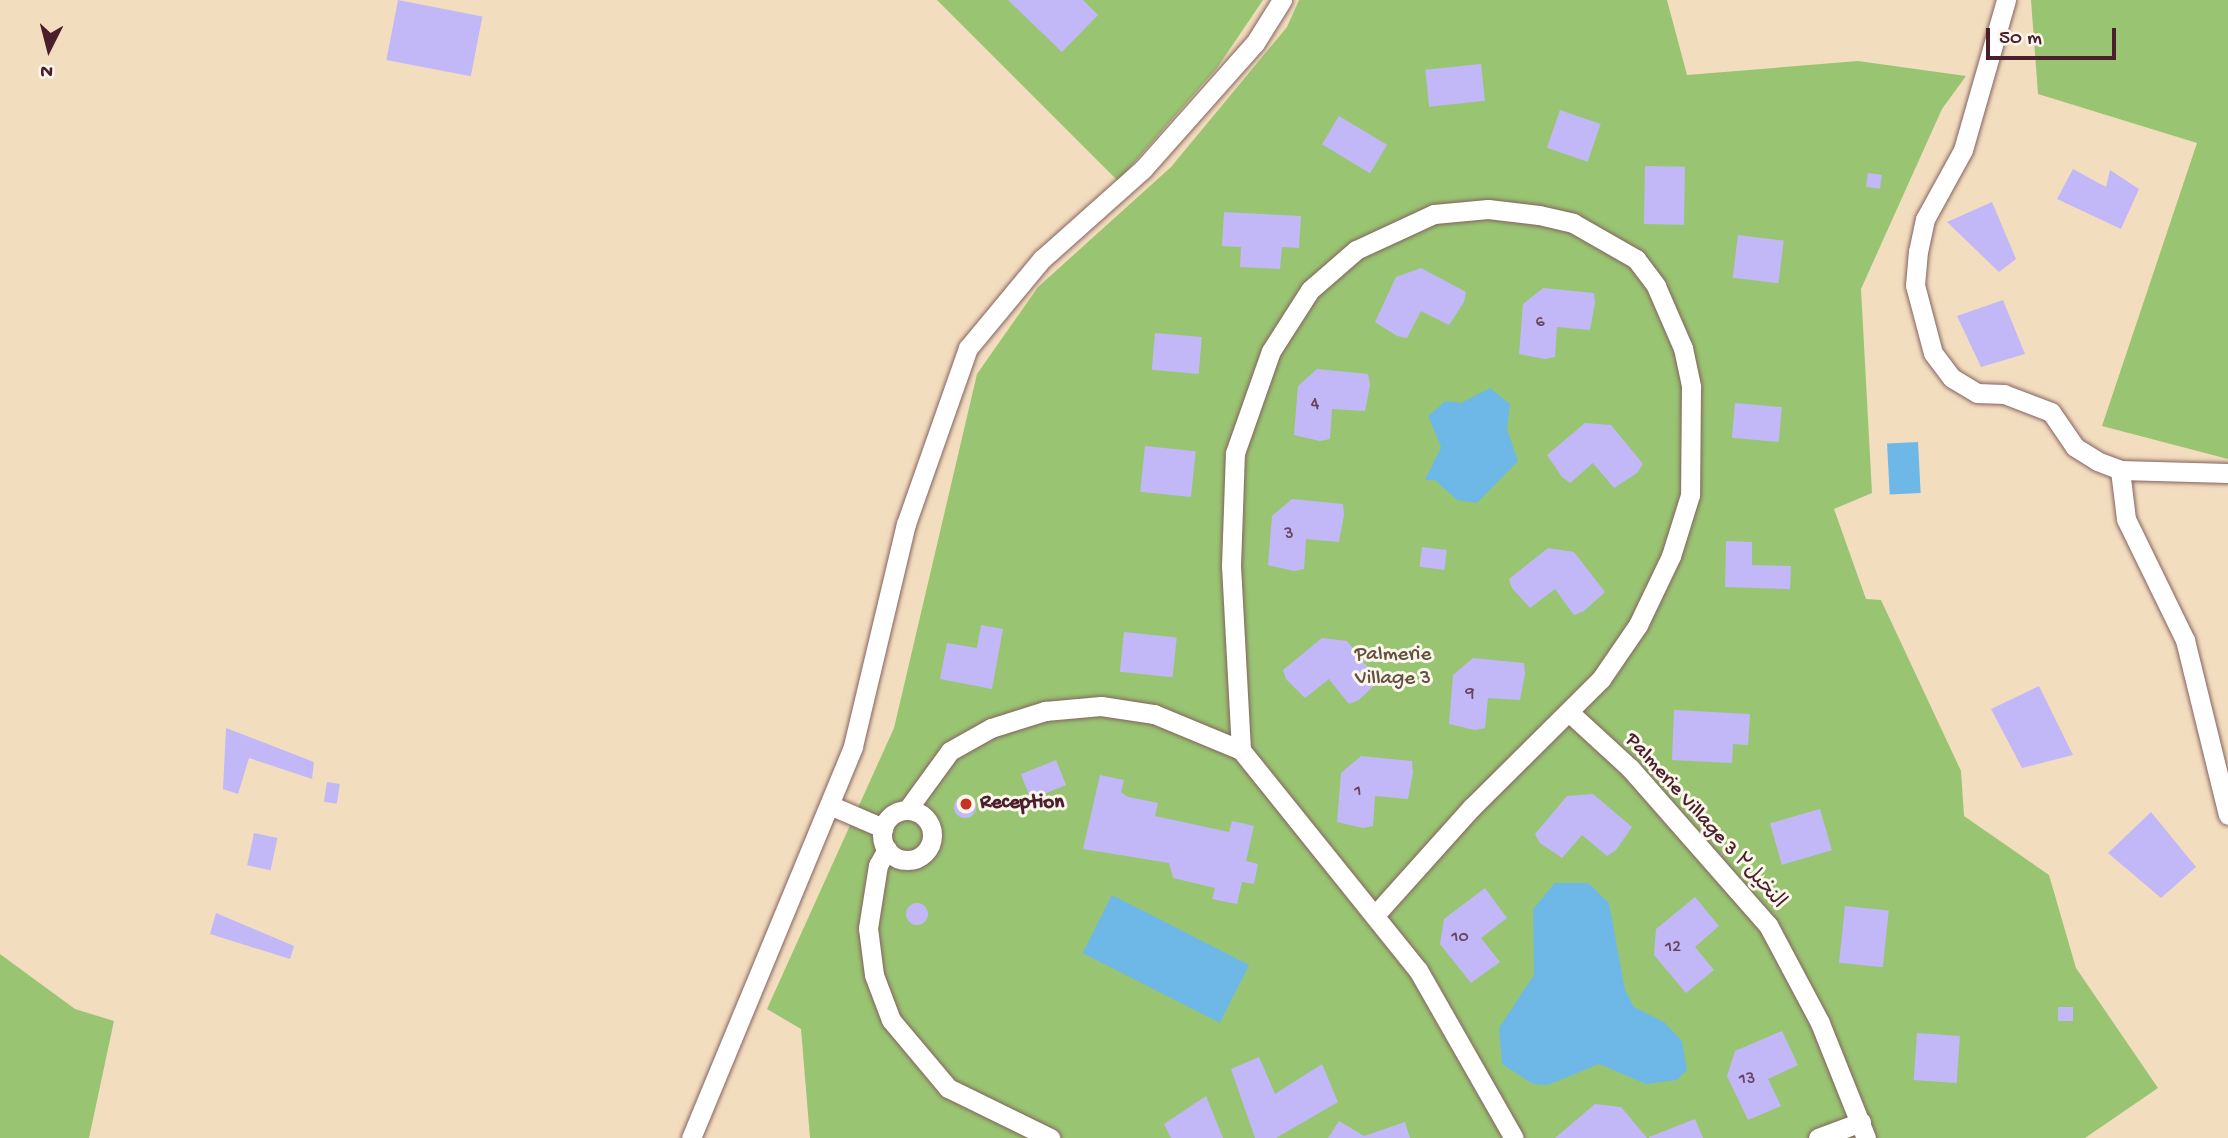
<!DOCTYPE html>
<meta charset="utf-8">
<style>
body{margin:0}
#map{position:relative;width:2228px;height:1138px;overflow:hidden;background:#f3ddbf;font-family:"Gochi Hand","Playpen Sans Arabic",sans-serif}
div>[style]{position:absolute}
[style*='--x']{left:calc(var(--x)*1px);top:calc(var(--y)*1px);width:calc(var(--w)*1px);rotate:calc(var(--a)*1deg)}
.green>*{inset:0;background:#99c572}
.water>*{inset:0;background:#6eb8e7;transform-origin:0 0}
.building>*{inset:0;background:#c2b8f7;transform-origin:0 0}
.round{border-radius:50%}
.roads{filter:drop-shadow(0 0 2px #85625f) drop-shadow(0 0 2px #85625f)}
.street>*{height:19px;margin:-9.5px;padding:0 9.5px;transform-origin:9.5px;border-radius:9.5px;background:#fff}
.street>.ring{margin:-9.5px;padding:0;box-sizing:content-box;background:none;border:19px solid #fff;border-radius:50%}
.dots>*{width:19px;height:19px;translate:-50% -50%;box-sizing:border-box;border:4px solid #fbf7ec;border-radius:50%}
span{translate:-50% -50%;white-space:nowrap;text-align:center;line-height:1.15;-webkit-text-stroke:6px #fbf7ec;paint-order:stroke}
.number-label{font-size:18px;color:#68455e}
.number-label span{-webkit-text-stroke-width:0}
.park-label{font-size:21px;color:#625140}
.poi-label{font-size:21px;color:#4a1f2b;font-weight:700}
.left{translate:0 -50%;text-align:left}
.street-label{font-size:21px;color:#4a1f2b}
.north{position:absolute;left:14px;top:14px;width:70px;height:70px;-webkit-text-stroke:5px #fbf7ec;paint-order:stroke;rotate:186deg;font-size:19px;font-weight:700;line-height:28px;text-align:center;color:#4a1f2b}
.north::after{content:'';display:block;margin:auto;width:24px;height:32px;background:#4a1f2b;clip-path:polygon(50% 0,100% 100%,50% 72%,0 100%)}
.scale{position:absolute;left:1986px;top:28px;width:130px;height:32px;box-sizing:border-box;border:4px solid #4a1f2b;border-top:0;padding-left:9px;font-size:21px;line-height:24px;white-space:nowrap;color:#4a1f2b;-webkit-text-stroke:5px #fbf7ec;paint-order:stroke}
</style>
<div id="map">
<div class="green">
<div style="clip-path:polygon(937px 0,1263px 0,1217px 68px,1118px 181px)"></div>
<div style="clip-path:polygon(1299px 0,1667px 0,1687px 75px,1858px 61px,1966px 76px,1942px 109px,1861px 289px,1872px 493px,1834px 509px,1866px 599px,1881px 600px,1961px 771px,1964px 816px,2049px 875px,2076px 968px,2158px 1088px,2085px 1138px,810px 1138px,801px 1029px,767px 1009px,894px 728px,977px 374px,1038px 287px,1171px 167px,1287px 27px)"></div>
<div style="clip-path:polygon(2031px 0,2228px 0,2228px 459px,2102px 426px,2197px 143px,2038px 94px)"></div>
<div style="clip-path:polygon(0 954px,75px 1009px,114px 1021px,89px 1138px,0 1138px)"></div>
</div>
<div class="water">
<div style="clip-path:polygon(1490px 388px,1510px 404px,1507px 429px,1518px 461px,1477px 503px,1457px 500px,1435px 480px,1425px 480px,1441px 447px,1428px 416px,1446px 401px,1461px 403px)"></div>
<div style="left:1918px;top:442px;width:51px;height:31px;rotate:87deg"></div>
<div style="clip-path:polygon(1555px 883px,1588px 883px,1609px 903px,1625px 990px,1634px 1007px,1664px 1022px,1682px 1041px,1687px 1070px,1677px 1080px,1646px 1084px,1599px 1064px,1548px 1085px,1533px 1084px,1502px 1064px,1499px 1028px,1534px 975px,1533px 909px)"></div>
<div style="left:1112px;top:895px;width:154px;height:65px;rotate:27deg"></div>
</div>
<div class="building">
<div style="left:398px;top:0;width:86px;height:61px;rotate:11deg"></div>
<div style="clip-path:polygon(1008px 0,1083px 0,1098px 15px,1062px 52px)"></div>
<div style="left:1481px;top:64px;width:37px;height:56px;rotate:84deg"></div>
<div style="left:1560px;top:110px;width:43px;height:40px;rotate:19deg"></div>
<div style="left:1339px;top:116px;width:56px;height:33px;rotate:31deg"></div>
<div style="left:1645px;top:166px;width:40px;height:58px;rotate:1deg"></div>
<div style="clip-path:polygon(2073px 169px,2106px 187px,2110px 170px,2139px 189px,2121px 229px,2057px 199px)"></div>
<div style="left:1868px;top:173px;width:14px;height:14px;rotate:8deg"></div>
<div style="clip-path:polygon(1992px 202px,2016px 259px,1999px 272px,1947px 222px)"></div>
<div style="clip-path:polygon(1224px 212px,1301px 216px,1299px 248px,1282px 247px,1280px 269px,1240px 267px,1241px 247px,1222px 246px)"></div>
<div style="left:1738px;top:235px;width:46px;height:43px;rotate:7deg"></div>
<div style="clip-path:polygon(1421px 268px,1466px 292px,1464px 302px,1449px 325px,1421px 311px,1407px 338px,1397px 336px,1375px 322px,1396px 277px)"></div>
<div style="clip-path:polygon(1543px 288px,1594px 293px,1595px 303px,1590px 330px,1557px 327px,1555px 357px,1545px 359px,1519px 354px,1523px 304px)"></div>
<div style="clip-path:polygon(2003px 300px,2025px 354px,1981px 367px,1957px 316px)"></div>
<div style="left:1155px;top:333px;width:47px;height:37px;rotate:5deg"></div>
<div style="clip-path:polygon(1317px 369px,1368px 374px,1370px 385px,1365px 411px,1332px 409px,1330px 439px,1320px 441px,1294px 435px,1298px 386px)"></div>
<div style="left:1735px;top:403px;width:47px;height:35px;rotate:5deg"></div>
<div style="clip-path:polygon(1585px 423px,1611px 425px,1643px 464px,1637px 473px,1614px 488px,1593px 463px,1570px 483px,1562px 477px,1547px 455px)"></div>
<div style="left:1145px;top:446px;width:51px;height:46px;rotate:6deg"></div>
<div style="clip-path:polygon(1292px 499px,1343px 504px,1344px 515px,1339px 542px,1306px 539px,1304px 569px,1294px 571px,1268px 565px,1272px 516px)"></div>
<div style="clip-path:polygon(1726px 541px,1752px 542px,1752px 565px,1791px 566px,1790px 589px,1725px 587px)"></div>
<div style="left:1422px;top:547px;width:25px;height:20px;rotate:7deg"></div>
<div style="clip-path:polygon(1548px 548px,1574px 552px,1605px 592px,1584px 611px,1574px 615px,1555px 589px,1530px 608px,1512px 588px,1509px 579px)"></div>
<div style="clip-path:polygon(981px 625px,1003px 629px,992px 689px,940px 679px,947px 643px,977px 648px)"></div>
<div style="left:1124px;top:632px;width:53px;height:40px;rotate:6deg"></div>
<div style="clip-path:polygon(1322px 638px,1347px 641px,1379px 681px,1359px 700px,1349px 704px,1329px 679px,1305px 698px,1286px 679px,1283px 670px)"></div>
<div style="clip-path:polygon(1473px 658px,1524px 663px,1525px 674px,1520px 700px,1488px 698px,1485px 728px,1475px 730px,1449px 724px,1453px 675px)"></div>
<div style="clip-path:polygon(2039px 686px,2073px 755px,2022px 768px,1991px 709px)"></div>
<div style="clip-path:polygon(1674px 710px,1750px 714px,1748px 745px,1733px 744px,1732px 763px,1672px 760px)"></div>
<div style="clip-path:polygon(226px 728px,314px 762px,312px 779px,249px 758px,238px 794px,223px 789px)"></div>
<div style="clip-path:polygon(1361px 756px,1412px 761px,1413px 772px,1408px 799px,1375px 796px,1373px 826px,1363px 828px,1337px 822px,1341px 773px)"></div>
<div style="left:1056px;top:760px;width:27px;height:38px;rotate:68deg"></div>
<div style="clip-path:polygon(1100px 775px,1124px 780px,1121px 792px,1128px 797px,1158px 803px,1155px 816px,1229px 832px,1232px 821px,1254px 826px,1246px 861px,1258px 864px,1254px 884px,1242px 882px,1237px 904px,1212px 899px,1215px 888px,1173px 878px,1169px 863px,1083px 849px)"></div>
<div style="left:327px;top:782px;width:13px;height:20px;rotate:9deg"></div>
<div style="clip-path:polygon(1593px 794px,1632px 827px,1616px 850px,1607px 856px,1582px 835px,1562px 858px,1540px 843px,1535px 834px,1567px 796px)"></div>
<div class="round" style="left:954px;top:796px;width:22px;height:22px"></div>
<div style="left:1820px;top:809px;width:43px;height:52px;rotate:74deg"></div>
<div style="clip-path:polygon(2151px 812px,2196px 867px,2161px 898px,2108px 853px)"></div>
<div style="left:254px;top:833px;width:24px;height:33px;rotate:12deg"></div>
<div style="clip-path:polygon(1485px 888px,1507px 918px,1481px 938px,1500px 962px,1471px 983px,1440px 944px,1444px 919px)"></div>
<div style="clip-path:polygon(1695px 897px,1719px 926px,1695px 947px,1714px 970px,1686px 993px,1654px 955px,1656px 929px)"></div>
<div class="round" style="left:906px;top:903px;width:22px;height:22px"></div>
<div style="left:1845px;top:906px;width:44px;height:57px;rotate:6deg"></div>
<div style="clip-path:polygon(216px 913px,294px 946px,290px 959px,210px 934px)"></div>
<div style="left:2058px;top:1007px;width:15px;height:14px"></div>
<div style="clip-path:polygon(1782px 1031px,1798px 1065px,1768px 1079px,1781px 1106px,1748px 1120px,1727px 1076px,1735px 1051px)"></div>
<div style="left:1917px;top:1033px;width:43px;height:47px;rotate:4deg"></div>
<div style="clip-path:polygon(1259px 1057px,1275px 1094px,1322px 1064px,1338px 1102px,1276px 1138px,1255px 1138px,1231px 1069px)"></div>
<div style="clip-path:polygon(1206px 1096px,1223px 1138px,1171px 1138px,1164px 1124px)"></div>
<div style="clip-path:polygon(1595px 1104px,1621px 1107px,1647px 1138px,1555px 1138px)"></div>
<div style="clip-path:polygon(1695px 1119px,1703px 1138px,1649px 1138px,1649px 1137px)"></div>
<div style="clip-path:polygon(1339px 1121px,1364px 1136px,1405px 1122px,1410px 1138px,1328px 1138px)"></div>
</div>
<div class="roads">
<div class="street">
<div style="--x:2006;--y:0;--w:156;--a:106"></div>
<div style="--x:1963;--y:150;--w:79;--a:118.8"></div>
<div style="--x:1925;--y:219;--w:33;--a:102"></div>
<div style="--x:1918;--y:251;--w:34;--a:95"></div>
<div style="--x:1915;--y:285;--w:70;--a:75.2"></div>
<div style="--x:1933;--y:353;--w:31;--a:53"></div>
<div style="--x:1952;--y:378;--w:29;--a:31"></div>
<div style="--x:1977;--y:393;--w:27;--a:2"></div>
<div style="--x:2004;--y:394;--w:50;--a:21"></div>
<div style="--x:2051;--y:412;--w:42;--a:55.6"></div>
<div style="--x:2075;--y:447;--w:26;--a:32"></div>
<div style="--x:2097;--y:461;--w:25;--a:21"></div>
<div style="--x:2120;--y:470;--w:108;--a:1.6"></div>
<div style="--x:2120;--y:470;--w:49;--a:83"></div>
<div style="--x:2126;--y:519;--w:135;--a:64"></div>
<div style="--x:2185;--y:640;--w:180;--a:76.2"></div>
<div style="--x:1571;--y:714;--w:80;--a:42.5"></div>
<div style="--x:1630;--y:768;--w:209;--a:48.7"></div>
<div style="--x:1768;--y:925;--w:111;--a:62"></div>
<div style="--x:1820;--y:1023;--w:124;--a:68.2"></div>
<div style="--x:1241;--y:750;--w:184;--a:-93.1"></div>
<div style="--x:1231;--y:566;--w:113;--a:-88"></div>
<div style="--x:1235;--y:453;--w:108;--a:-70.6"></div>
<div style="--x:1271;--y:351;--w:72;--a:-57.4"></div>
<div style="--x:1310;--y:290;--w:61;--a:-41"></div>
<div style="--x:1356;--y:250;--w:86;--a:-24.8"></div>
<div style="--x:1434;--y:214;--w:54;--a:-5.3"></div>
<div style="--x:1488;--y:209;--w:51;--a:6.7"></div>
<div style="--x:1539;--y:215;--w:35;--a:13"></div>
<div style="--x:1573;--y:223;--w:73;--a:29.7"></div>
<div style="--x:1636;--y:259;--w:34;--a:53"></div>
<div style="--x:1656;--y:286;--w:68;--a:66.5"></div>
<div style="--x:1683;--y:348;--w:40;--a:78"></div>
<div style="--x:1691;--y:387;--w:108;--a:90.5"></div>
<div style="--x:1690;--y:495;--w:64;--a:107.3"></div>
<div style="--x:1671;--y:556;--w:76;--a:115.6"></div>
<div style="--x:1638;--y:625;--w:65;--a:124.4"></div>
<div style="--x:1601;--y:679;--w:182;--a:135.2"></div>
<div style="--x:1472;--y:807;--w:142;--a:131.9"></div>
<div style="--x:832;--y:806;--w:56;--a:23.3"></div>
<div style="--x:907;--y:810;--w:73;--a:-53.9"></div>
<div style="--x:950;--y:751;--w:47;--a:-29.3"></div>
<div style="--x:991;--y:728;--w:57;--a:-17.5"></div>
<div style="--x:1045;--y:711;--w:56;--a:-5.1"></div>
<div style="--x:1101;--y:706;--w:54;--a:8.6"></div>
<div style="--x:1154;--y:714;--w:94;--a:22.5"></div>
<div style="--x:1241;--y:750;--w:282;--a:51.2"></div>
<div style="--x:1418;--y:970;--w:193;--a:60.3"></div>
<div class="ring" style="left:882px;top:810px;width:31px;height:31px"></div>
<div style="--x:887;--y:849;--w:18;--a:119"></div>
<div style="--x:878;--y:865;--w:64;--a:99"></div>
<div style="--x:868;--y:928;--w:47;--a:82.7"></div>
<div style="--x:874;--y:975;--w:48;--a:69.3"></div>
<div style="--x:891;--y:1020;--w:89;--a:50"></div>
<div style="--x:948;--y:1088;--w:114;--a:26.1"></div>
<div style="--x:691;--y:1138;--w:424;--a:-67.5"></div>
<div style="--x:853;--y:746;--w:228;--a:-76.6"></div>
<div style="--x:906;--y:524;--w:187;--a:-70.6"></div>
<div style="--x:968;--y:348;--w:116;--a:-50.3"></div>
<div style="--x:1042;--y:259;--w:135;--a:-41.7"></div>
<div style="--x:1143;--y:169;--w:169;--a:-48.4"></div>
<div style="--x:1255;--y:43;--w:51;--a:-57.9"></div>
<div style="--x:1818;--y:1138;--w:46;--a:-20.4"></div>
</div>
</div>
<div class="dots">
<div style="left:966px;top:804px;background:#c8321e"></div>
</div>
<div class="number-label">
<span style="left:1540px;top:323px">6</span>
<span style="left:1315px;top:405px">4</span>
<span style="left:1289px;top:535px">3</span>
<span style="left:1470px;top:694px">9</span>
<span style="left:1358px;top:792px">1</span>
<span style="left:1460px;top:938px">10</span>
<span style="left:1673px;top:948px">12</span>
<span style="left:1747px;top:1080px">13</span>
</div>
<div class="park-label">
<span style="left:1393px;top:668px">Palmerie<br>Village 3</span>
</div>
<div class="poi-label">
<span class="left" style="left:980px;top:804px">Reception</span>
</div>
<div class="street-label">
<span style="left:1704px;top:822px;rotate:48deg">Palmerie Village 3 النخيل٣</span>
</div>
<div class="north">N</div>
<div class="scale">50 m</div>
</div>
